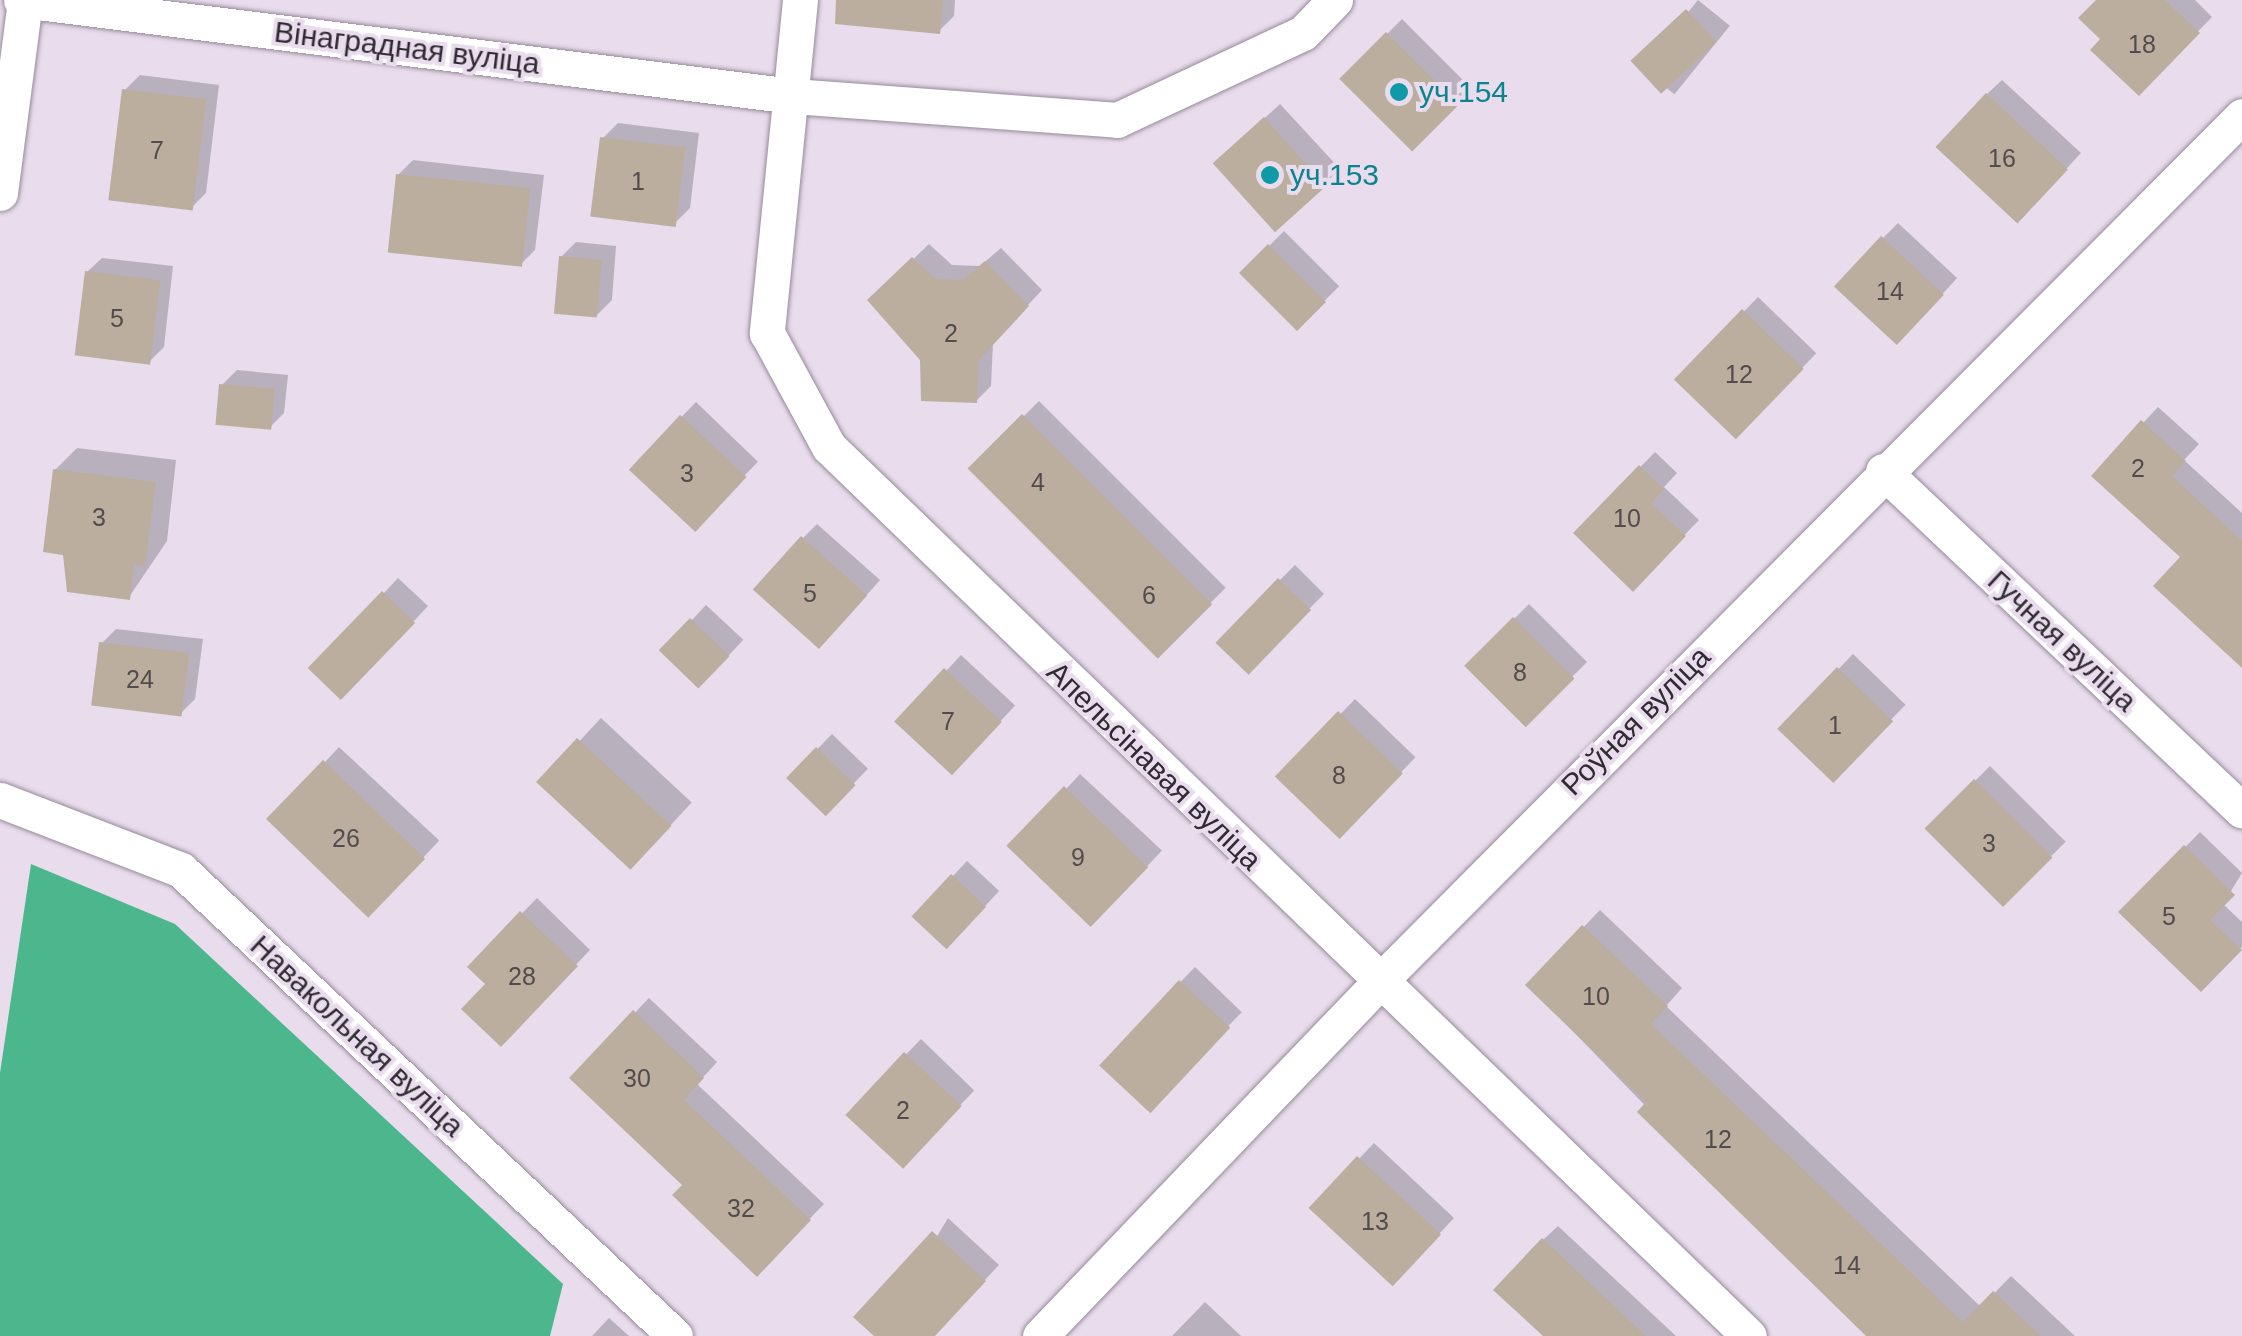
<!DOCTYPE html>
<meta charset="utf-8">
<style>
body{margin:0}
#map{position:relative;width:2242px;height:1336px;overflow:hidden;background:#e8dced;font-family:Arial,sans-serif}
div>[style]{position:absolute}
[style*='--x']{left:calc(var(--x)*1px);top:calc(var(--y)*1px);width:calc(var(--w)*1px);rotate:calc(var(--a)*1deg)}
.forest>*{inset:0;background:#4cb78c}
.shadow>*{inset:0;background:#0003;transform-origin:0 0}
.building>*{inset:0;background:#bcae9f;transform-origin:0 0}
.roads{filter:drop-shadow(0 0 2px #968a9a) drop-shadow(0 0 2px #968a9a)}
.minor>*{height:35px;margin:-17.5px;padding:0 17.5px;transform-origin:17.5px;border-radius:17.5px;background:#fff}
.dots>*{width:28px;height:28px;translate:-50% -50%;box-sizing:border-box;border:5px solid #e8dced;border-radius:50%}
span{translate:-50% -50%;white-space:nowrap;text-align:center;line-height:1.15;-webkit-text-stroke:8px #e8dced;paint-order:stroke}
.number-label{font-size:25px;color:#534c4d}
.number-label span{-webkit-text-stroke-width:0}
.street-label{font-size:30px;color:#302b32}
.culture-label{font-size:30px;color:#0d838f}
.left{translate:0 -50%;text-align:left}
</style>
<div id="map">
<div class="forest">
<div style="clip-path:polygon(31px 864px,175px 924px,563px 1284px,550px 1336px,0 1336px,0 1073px)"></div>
</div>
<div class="shadow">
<div style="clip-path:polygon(876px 0,955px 0,954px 16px,939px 31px)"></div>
<div style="left:1698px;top:0;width:41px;height:88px;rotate:39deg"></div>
<div style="clip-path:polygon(2099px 0,2195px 0,2212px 17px,2139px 92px)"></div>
<div style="left:1402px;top:19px;width:99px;height:84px;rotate:45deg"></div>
<div style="clip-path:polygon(140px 75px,219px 85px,206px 193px,191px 208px,125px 90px)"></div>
<div style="clip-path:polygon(2002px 80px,2081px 153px,2032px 206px,1987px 94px)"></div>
<div style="clip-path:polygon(1280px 104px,1340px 169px,1276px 229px,1231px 149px)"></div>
<div style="clip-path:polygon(618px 123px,699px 133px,690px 208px,675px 223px,603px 138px)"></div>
<div style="clip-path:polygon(413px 160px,544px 175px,535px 250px,520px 265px,398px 175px)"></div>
<div style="clip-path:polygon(1898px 223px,1957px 278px,1910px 330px,1883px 238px)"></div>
<div style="left:1284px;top:231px;width:78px;height:59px;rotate:45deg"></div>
<div style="clip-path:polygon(576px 242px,616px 246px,612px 300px,597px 315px,561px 257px)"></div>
<div style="clip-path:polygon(929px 244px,952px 265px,980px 266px,1001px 248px,1042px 290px,993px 343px,991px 386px,976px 401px,871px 300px)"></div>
<div style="clip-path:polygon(102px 258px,173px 266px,164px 347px,149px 362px,87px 272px)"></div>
<div style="left:1758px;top:297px;width:81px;height:115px;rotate:44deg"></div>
<div style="clip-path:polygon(237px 370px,288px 375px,284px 413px,269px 428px,222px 385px)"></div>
<div style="left:1039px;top:401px;width:264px;height:96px;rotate:45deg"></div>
<div style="left:696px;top:402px;width:86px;height:93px;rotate:44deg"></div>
<div style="clip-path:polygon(2158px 407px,2199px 444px,2184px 460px,2242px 513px,2242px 665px,2183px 556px,2094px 475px)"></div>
<div style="clip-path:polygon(77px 448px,176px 460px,167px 541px,129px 597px,55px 470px)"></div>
<div style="clip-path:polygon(1655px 452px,1677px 473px,1664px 487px,1699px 520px,1633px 588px,1576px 533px)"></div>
<div style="clip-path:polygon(817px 524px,880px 580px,834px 632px,803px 538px)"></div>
<div style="left:1295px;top:565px;width:41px;height:108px;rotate:45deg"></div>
<div style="left:398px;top:578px;width:41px;height:125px;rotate:43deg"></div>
<div style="left:1529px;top:604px;width:82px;height:86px;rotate:45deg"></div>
<div style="left:706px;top:605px;width:51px;height:62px;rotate:43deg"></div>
<div style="clip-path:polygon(116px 629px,203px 639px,195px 699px,180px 714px,101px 644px)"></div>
<div style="left:1853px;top:654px;width:73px;height:104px;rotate:44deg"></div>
<div style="left:961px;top:655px;width:74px;height:91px;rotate:43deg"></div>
<div style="left:1355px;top:699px;width:84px;height:109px;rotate:44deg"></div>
<div style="left:601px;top:718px;width:124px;height:88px;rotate:43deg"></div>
<div style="left:832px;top:734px;width:50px;height:62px;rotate:44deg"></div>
<div style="left:339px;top:747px;width:137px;height:100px;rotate:43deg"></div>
<div style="left:1990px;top:766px;width:107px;height:88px;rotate:45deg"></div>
<div style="left:1080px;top:774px;width:112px;height:100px;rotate:43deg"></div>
<div style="clip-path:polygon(2200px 832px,2242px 873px,2223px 904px,2242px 922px,2242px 947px,2201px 989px,2122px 912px)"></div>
<div style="left:967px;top:861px;width:44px;height:75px;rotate:43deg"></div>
<div style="clip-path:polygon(537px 898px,590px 950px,501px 1043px,488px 984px,470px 967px)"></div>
<div style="clip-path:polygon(1600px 910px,1682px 988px,1666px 1006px,1981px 1307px,2011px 1276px,2075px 1336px,1869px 1336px,1528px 985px)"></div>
<div style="left:1195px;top:967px;width:65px;height:134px;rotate:44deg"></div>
<div style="clip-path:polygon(649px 998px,717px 1062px,697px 1084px,824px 1204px,757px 1273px,685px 1185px,572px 1078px)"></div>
<div style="left:921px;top:1039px;width:74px;height:105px;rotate:44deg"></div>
<div style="clip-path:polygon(1374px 1143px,1454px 1218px,1408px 1267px,1312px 1208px)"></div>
<div style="clip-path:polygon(948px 1218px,999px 1265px,932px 1336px,878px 1336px)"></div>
<div style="clip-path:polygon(1558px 1226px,1676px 1336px,1549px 1336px,1543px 1240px)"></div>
<div style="clip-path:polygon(1205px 1302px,1241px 1336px,1172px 1336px)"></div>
<div style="clip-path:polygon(609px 1318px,629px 1336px,592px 1336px)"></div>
</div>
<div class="building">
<div style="clip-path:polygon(836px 0,943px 0,940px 34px,835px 24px)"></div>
<div style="clip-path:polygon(2096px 0,2165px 0,2200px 33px,2139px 96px,2090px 50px,2100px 39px,2078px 18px)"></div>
<div style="left:1686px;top:9px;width:45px;height:76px;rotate:47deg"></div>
<div style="left:1386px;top:32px;width:103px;height:66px;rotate:45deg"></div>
<div style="left:122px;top:89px;width:85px;height:112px;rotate:7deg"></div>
<div style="left:1986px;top:93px;width:112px;height:74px;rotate:43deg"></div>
<div style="left:1264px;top:117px;width:93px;height:69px;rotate:48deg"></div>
<div style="left:600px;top:137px;width:86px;height:80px;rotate:7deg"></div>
<div style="left:396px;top:174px;width:135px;height:79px;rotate:6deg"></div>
<div style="left:1881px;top:236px;width:86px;height:69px;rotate:43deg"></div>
<div style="left:1268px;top:244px;width:82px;height:41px;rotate:45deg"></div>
<div style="left:559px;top:256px;width:43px;height:58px;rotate:5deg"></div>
<div style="clip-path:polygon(912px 257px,936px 279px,963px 280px,985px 261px,1029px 306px,979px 360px,977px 403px,921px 401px,920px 360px,867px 300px)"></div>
<div style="left:85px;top:271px;width:76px;height:85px;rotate:7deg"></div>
<div style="left:1742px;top:309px;width:86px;height:98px;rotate:44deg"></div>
<div style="left:219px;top:384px;width:56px;height:41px;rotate:5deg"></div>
<div style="left:1022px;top:414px;width:269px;height:77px;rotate:45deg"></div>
<div style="left:680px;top:415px;width:91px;height:75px;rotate:43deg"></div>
<div style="clip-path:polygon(2141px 420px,2186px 461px,2172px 476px,2242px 541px,2242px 668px,2153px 586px,2180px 557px,2091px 476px)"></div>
<div style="clip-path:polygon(1639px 465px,1664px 489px,1651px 503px,1686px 536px,1633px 592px,1573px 533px)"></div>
<div style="clip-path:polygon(53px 469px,156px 482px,145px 566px,134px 564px,130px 600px,67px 592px,63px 555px,43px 552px)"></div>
<div style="left:801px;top:536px;width:89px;height:72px;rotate:42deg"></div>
<div style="left:1278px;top:578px;width:46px;height:90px;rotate:44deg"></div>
<div style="left:382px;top:591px;width:46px;height:107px;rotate:44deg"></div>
<div style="left:1513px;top:617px;width:87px;height:69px;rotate:45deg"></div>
<div style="left:690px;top:618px;width:55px;height:45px;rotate:44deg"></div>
<div style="left:99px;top:642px;width:91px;height:64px;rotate:7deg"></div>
<div style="left:1837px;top:667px;width:78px;height:86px;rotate:44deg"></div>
<div style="left:944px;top:668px;width:79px;height:73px;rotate:43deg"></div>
<div style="left:1338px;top:711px;width:90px;height:91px;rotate:44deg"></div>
<div style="left:577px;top:738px;width:129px;height:60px;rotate:43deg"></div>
<div style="left:816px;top:747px;width:55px;height:43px;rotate:44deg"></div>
<div style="left:323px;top:760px;width:142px;height:82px;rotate:44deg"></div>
<div style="left:1974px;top:779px;width:111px;height:70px;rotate:45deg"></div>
<div style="left:1064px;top:786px;width:117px;height:83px;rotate:44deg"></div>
<div style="clip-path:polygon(2184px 845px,2235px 895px,2210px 920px,2242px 950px,2201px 992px,2118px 912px)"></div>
<div style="left:951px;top:874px;width:48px;height:58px;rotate:43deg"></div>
<div style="clip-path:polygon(520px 911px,578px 966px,501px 1047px,461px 1009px,485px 984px,467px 967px)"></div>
<div style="clip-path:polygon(1582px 925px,1668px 1006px,1651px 1024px,1963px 1322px,1993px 1291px,2041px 1336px,1866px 1336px,1637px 1112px,1646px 1102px,1525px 985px)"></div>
<div style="left:1179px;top:980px;width:70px;height:117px;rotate:43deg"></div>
<div style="clip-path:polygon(633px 1010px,704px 1078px,684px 1100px,811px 1220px,757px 1277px,672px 1195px,682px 1185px,569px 1078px)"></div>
<div style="left:904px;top:1052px;width:79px;height:86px;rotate:43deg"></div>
<div style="left:1357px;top:1156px;width:115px;height:71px;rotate:43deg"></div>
<div style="clip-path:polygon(932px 1231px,986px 1281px,935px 1336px,874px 1336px,853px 1317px)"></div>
<div style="clip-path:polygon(1542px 1238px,1646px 1336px,1543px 1336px,1493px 1290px)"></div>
</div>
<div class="roads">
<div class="minor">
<div style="--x:21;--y:0;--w:778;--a:7.09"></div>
<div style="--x:793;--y:96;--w:325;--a:4.2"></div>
<div style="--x:1117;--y:120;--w:205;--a:-25.1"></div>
<div style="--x:1303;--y:33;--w:46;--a:-45.9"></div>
<div style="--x:800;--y:0;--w:335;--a:95.7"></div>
<div style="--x:767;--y:333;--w:130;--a:61.5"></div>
<div style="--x:829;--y:447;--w:1279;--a:44.02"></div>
<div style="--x:0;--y:193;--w:195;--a:-82.6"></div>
<div style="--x:1883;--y:471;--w:494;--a:43.4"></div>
<div style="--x:0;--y:800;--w:194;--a:21.1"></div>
<div style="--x:181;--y:870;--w:679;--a:43.33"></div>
<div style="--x:1040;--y:1336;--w:487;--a:-46.2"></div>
<div style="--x:1377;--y:984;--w:1225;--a:-45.1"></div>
</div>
</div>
<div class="dots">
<div style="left:1399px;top:92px;background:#0f9aa8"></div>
<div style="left:1270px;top:175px;background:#0f9aa8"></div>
</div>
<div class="number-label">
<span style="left:2142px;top:44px">18</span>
<span style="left:157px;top:150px">7</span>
<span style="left:2002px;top:158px">16</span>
<span style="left:638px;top:181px">1</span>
<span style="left:1890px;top:291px">14</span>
<span style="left:117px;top:318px">5</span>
<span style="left:951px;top:333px">2</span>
<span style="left:1739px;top:374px">12</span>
<span style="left:2138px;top:468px">2</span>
<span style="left:687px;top:473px">3</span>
<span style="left:1038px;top:482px">4</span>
<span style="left:99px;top:517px">3</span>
<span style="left:1627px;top:518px">10</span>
<span style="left:810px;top:593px">5</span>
<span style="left:1149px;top:595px">6</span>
<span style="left:1520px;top:672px">8</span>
<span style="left:140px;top:679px">24</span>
<span style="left:948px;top:721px">7</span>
<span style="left:1835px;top:725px">1</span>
<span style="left:1339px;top:775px">8</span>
<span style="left:346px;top:838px">26</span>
<span style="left:1989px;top:843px">3</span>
<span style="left:1078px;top:857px">9</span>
<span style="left:2169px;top:916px">5</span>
<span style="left:522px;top:976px">28</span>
<span style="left:1596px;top:996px">10</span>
<span style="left:637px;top:1078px">30</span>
<span style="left:903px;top:1110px">2</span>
<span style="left:1718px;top:1139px">12</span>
<span style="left:741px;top:1208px">32</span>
<span style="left:1375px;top:1221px">13</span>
<span style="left:1847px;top:1265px">14</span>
</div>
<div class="street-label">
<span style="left:407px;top:48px;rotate:7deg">Вінаградная вуліца</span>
<span style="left:2062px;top:641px;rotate:43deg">Гучная вуліца</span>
<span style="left:1636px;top:721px;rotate:-45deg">Роўная вуліца</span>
<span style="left:1154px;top:766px;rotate:44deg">Апельсінавая вуліца</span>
<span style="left:357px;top:1036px;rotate:43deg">Навакольная вуліца</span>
</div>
<div class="culture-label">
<span class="left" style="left:1419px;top:92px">уч.154</span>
<span class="left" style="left:1290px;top:175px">уч.153</span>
</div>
</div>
